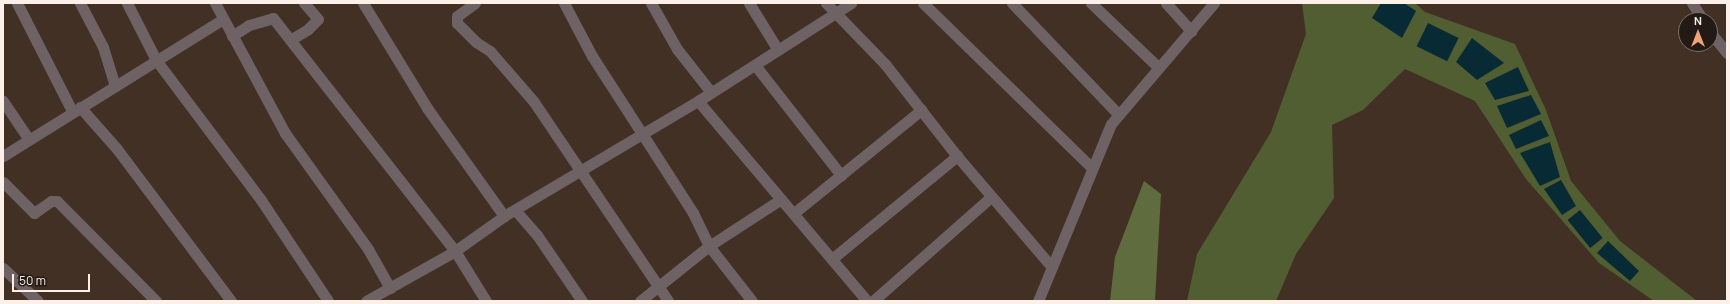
<!DOCTYPE html>
<style>
body{margin:0}
#map{position:relative;width:1730px;height:304px;overflow:hidden;background:#433024;font-family:Manrope,sans-serif}
div>[style]{position:absolute}
[style*='--x']{left:calc(var(--x)*1px);top:calc(var(--y)*1px);width:calc(var(--w)*1px);rotate:calc(var(--a)*1deg)}
.green>*{inset:0;background:#515e32}
.forest>*{inset:0;background:#5f6d3e}
.water>*{inset:0;background:#082a35;transform-origin:0 0}
.minor>*{height:11px;margin:-5.5px;padding:0 5.5px;transform-origin:5.5px;border-radius:5.5px;background:#6e6265}
span{translate:-50% -50%;white-space:nowrap;text-align:center;line-height:1.15;-webkit-text-stroke:4px #231a15;paint-order:stroke}
.frame{position:absolute;inset:0;border:4px solid #fdf0e8;pointer-events:none}
.north{position:absolute;left:1678px;top:12px;width:40px;height:40px;box-sizing:border-box;background:#231a15;border:1px solid #7a7069;border-radius:50%;rotate:0deg;font-size:11px;font-weight:700;line-height:16px;text-align:center;color:#fdf0e8}
.north::after{content:'';display:block;margin:auto;width:14px;height:18px;background:#f0a278;clip-path:polygon(50% 0,100% 100%,50% 72%,0 100%)}
.scale{position:absolute;left:12px;top:274px;width:78px;height:18px;box-sizing:border-box;border:2px solid #fdf0e8;border-top:0;padding-left:5px;font-size:12px;line-height:14px;white-space:nowrap;color:#fdf0e8;-webkit-text-stroke:3px #231a15;paint-order:stroke}
</style>
<div id="map">
<div class="green">
<div style="clip-path:polygon(1302px 3px,1415px 3px,1425px 12px,1515px 44px,1546px 110px,1571px 181px,1620px 241px,1697px 301px,1654px 301px,1599px 263px,1526px 179px,1475px 101px,1405px 69px,1363px 110px,1332px 125px,1334px 198px,1296px 254px,1276px 301px,1187px 301px,1197px 254px,1271px 132px,1306px 34px)"></div>
</div>
<div class="forest">
<div style="clip-path:polygon(1144px 181px,1161px 194px,1155px 301px,1110px 301px,1115px 257px)"></div>
</div>
<div class="water">
<div style="clip-path:polygon(1381px 3px,1404px 3px,1416px 11px,1402px 38px,1372px 18px)"></div>
<div style="left:1428px;top:23px;width:34px;height:26px;rotate:26deg"></div>
<div style="clip-path:polygon(1472px 38px,1504px 63px,1477px 80px,1456px 62px)"></div>
<div style="clip-path:polygon(1518px 67px,1529px 91px,1495px 100px,1485px 83px)"></div>
<div style="clip-path:polygon(1531px 95px,1541px 114px,1507px 128px,1497px 106px)"></div>
<div style="clip-path:polygon(1541px 120px,1549px 136px,1516px 149px,1509px 135px)"></div>
<div style="clip-path:polygon(1550px 142px,1560px 177px,1540px 186px,1520px 153px)"></div>
<div style="clip-path:polygon(1561px 180px,1576px 206px,1562px 215px,1544px 189px)"></div>
<div style="left:1580px;top:210px;width:36px;height:16px;rotate:51deg"></div>
<div style="clip-path:polygon(1608px 241px,1639px 271px,1630px 281px,1597px 253px)"></div>
</div>
<div class="minor">
<div style="--x:17;--y:3;--w:121;--a:63"></div>
<div style="--x:80;--y:3;--w:50;--a:62.4"></div>
<div style="--x:103;--y:47;--w:41;--a:72.9"></div>
<div style="--x:127;--y:3;--w:64;--a:63"></div>
<div style="--x:156;--y:60;--w:175;--a:53.1"></div>
<div style="--x:261;--y:200;--w:121;--a:56.4"></div>
<div style="--x:215;--y:3;--w:148;--a:61.7"></div>
<div style="--x:285;--y:133;--w:143;--a:54.4"></div>
<div style="--x:368;--y:249;--w:45;--a:60.6"></div>
<div style="--x:363;--y:3;--w:123;--a:58.6"></div>
<div style="--x:427;--y:108;--w:133;--a:54.5"></div>
<div style="--x:475;--y:3;--w:22;--a:144"></div>
<div style="--x:457;--y:16;--w:7;--a:90"></div>
<div style="--x:457;--y:23;--w:27;--a:45"></div>
<div style="--x:476;--y:42;--w:17;--a:33"></div>
<div style="--x:490;--y:51;--w:67;--a:49.2"></div>
<div style="--x:534;--y:102;--w:240;--a:56"></div>
<div style="--x:564;--y:3;--w:60;--a:62.2"></div>
<div style="--x:592;--y:56;--w:187;--a:57.2"></div>
<div style="--x:693;--y:213;--w:37;--a:64"></div>
<div style="--x:709;--y:246;--w:70;--a:52"></div>
<div style="--x:651;--y:3;--w:53;--a:60.5"></div>
<div style="--x:677;--y:49;--w:53;--a:51.8"></div>
<div style="--x:749;--y:3;--w:55;--a:58.3"></div>
<div style="--x:826;--y:3;--w:85;--a:46"></div>
<div style="--x:885;--y:64;--w:117;--a:52"></div>
<div style="--x:957;--y:156;--w:145;--a:49.5"></div>
<div style="--x:923;--y:3;--w:236;--a:44.3"></div>
<div style="--x:1012;--y:3;--w:153;--a:46.3"></div>
<div style="--x:1091;--y:3;--w:93;--a:43.7"></div>
<div style="--x:1166;--y:3;--w:38;--a:48"></div>
<div style="--x:1692;--y:3;--w:20;--a:57"></div>
<div style="--x:1710;--y:32;--w:27;--a:51"></div>
<div style="--x:232;--y:36;--w:20;--a:-33"></div>
<div style="--x:249;--y:25;--w:25;--a:-16"></div>
<div style="--x:273;--y:18;--w:296;--a:52"></div>
<div style="--x:455;--y:251;--w:59;--a:58.2"></div>
<div style="--x:290;--y:40;--w:21;--a:-31"></div>
<div style="--x:308;--y:29;--w:14;--a:-45"></div>
<div style="--x:318;--y:19;--w:21;--a:-131"></div>
<div style="--x:755;--y:65;--w:140;--a:52"></div>
<div style="--x:3;--y:101;--w:45;--a:56"></div>
<div style="--x:698;--y:101;--w:262;--a:49.8"></div>
<div style="--x:80;--y:107;--w:56;--a:48.6"></div>
<div style="--x:117;--y:149;--w:190;--a:53.1"></div>
<div style="--x:3;--y:156;--w:259;--a:-31.9"></div>
<div style="--x:3;--y:182;--w:44;--a:45"></div>
<div style="--x:34;--y:213;--w:21;--a:-35"></div>
<div style="--x:51;--y:201;--w:6;--a:0"></div>
<div style="--x:57;--y:201;--w:141;--a:45.3"></div>
<div style="--x:516;--y:211;--w:32;--a:49"></div>
<div style="--x:537;--y:235;--w:80;--a:55.7"></div>
<div style="--x:794;--y:213;--w:164;--a:-39"></div>
<div style="--x:833;--y:258;--w:161;--a:-39.4"></div>
<div style="--x:3;--y:268;--w:48;--a:43.3"></div>
<div style="--x:366;--y:301;--w:102;--a:-29.3"></div>
<div style="--x:455;--y:251;--w:60;--a:-35.5"></div>
<div style="--x:504;--y:216;--w:226;--a:-30.7"></div>
<div style="--x:698;--y:101;--w:182;--a:-32.6"></div>
<div style="--x:640;--y:301;--w:88;--a:-38.6"></div>
<div style="--x:709;--y:246;--w:86;--a:-33.1"></div>
<div style="--x:873;--y:301;--w:157;--a:-41.4"></div>
<div style="--x:1038;--y:301;--w:191;--a:-67.6"></div>
<div style="--x:1111;--y:124;--w:159;--a:-49.6"></div>
</div>
<div class="frame"></div>
<div class="north">N</div>
<div class="scale">50 m</div>
</div>
